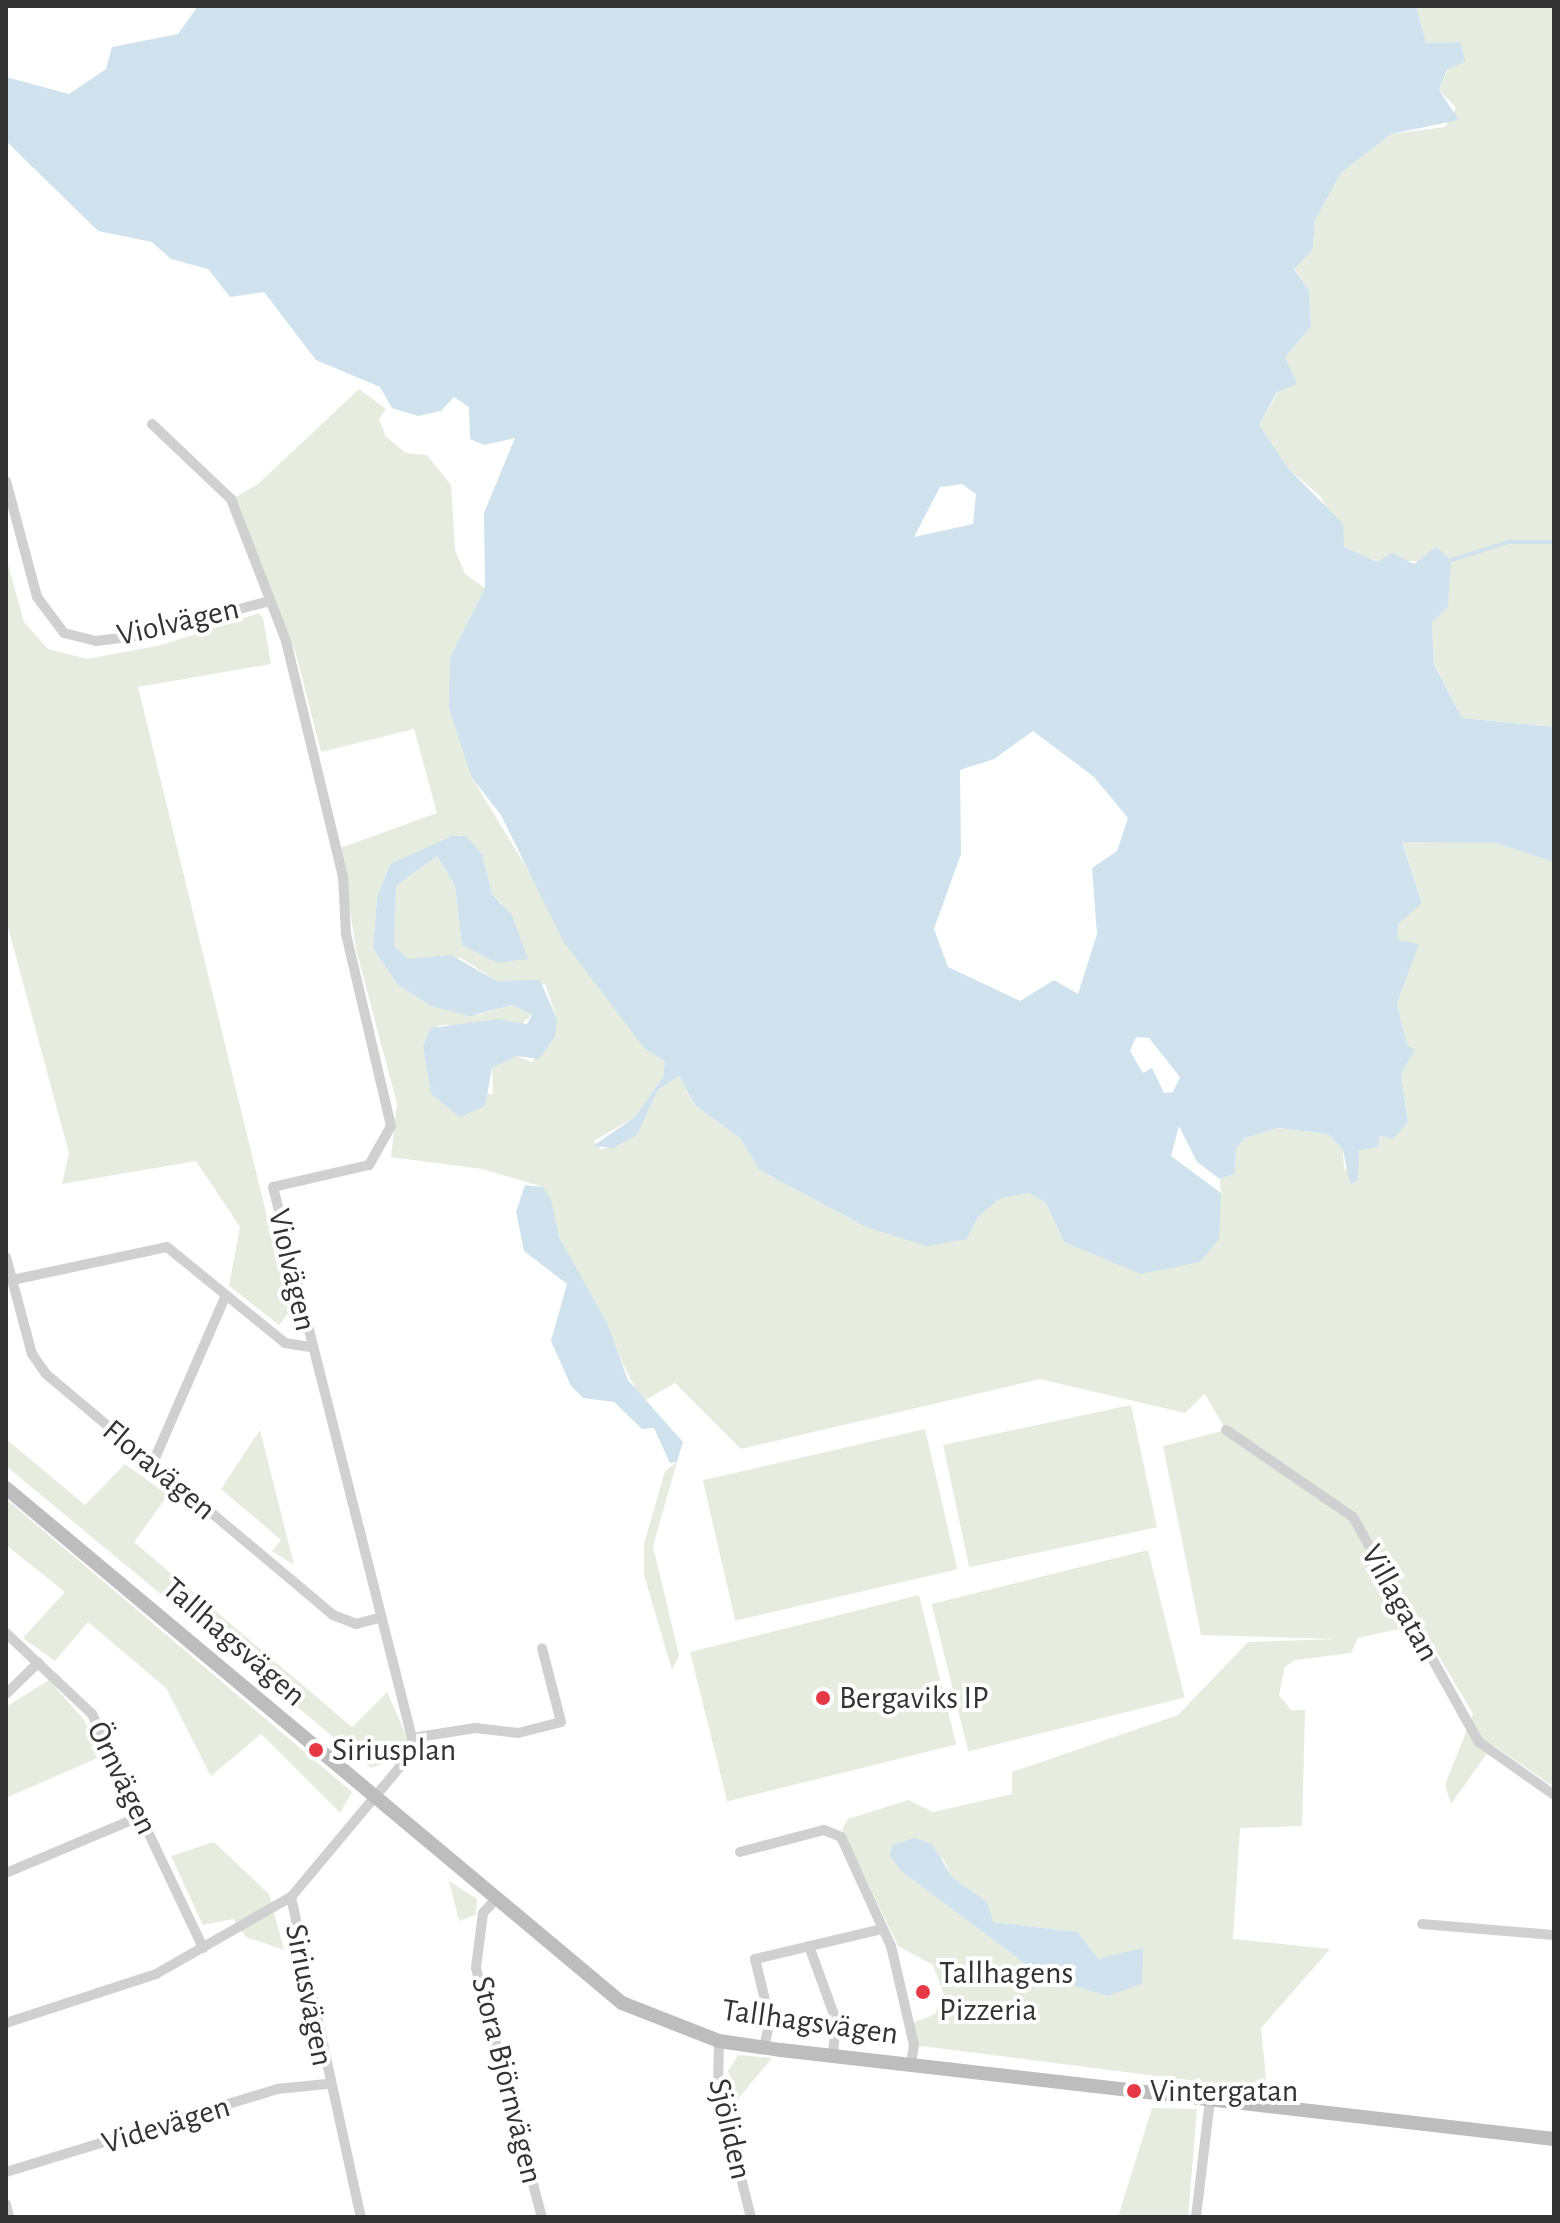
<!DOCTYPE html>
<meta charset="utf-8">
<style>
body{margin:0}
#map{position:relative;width:1560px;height:2223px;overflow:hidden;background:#fff;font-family:"Alegreya Sans",sans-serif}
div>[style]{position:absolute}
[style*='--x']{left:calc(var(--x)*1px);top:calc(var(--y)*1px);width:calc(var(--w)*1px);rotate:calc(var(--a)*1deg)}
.green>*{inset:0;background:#e6ecdf;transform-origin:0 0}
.water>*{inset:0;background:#cfe2ee}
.stream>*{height:4px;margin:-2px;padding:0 2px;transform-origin:2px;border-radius:2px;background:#cfe2ee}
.minor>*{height:10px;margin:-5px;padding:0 5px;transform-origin:5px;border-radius:5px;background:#d0d0d0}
.secondary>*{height:14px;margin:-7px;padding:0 7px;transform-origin:7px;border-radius:7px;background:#bdbdbd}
.dots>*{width:22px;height:22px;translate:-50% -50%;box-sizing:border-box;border:4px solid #fff;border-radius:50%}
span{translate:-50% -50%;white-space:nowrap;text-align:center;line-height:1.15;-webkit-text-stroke:8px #fff;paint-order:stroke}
.street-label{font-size:32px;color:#333}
.poi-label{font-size:32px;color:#333}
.left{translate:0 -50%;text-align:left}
.frame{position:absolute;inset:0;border:8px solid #333;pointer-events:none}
</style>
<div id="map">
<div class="green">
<div style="clip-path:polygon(1416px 6px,1554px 6px,1554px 727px,1462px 718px,1434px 663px,1432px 622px,1451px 560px,1378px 562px,1344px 547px,1321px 497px,1289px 469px,1259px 425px,1278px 392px,1285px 357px,1311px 327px,1309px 290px,1294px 268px,1313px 249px,1315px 220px,1341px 173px,1391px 134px,1445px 127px,1456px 108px,1439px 90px,1460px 42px,1426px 43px)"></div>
<div style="clip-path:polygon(evenodd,359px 389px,386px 409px,379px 419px,386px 437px,406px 453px,427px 455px,451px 485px,455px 550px,465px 574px,485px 588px,450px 657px,472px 778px,595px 980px,645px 1049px,665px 1061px,663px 1077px,635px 1117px,594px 1141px,601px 1150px,637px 1135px,658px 1090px,679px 1076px,695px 1105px,741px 1139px,759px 1170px,866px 1227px,967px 1239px,978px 1217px,1001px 1198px,1029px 1193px,1046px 1203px,1064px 1242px,1096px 1253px,1221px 1193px,1220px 1179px,1235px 1174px,1236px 1148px,1245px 1138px,1278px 1128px,1328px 1134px,1343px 1150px,1344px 1171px,1359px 1150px,1408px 1121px,1401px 1074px,1415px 1050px,1407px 1046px,1397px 1003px,1418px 944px,1398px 940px,1398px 924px,1422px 902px,1402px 841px,1496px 843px,1554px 862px,1554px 1787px,1493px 1745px,1451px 1804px,1445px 1785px,1473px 1714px,1427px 1636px,1398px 1629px,1358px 1638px,1351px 1653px,1295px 1660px,1285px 1667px,1279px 1695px,1291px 1710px,1305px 1710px,1302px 1826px,1240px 1828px,1233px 1939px,1330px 1949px,1261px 2028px,1267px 2090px,914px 2045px,910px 2024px,935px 2014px,944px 1995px,933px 1965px,898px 1946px,842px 1829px,848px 1819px,908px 1800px,933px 1812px,1012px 1794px,1012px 1772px,1178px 1715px,1248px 1642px,1338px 1639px,1201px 1635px,1163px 1446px,1226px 1430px,1205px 1394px,1185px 1413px,1040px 1379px,741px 1449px,675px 1383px,642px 1402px,559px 1236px,543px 1187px,482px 1169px,391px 1157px,397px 1104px,356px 949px,340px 848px,437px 813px,414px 729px,321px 752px,296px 654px,234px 498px,258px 484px,359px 389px,460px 835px,482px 854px,492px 894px,502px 903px,497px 963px,462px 945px,455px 886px,437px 856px,396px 886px,393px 945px,408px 959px,461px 958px,497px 981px,545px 984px,557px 1019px,532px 1062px,517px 1056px,492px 1068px,493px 1094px,431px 1094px,423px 1046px,439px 1025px,521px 1024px,532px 1015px,513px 1005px,477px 1015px,431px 1006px,398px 985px,373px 949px,377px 898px,390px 864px,460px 835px,359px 389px,943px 1859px,952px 1877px,987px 1902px,992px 1922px,1078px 1932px,1098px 1959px,1107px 1996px,1042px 1976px,901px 1871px,943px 1859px)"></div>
<div style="clip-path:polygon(6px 557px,24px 622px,48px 649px,87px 659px,162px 645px,259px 613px,263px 618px,271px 664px,138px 687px,290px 1311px,279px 1325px,229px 1286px,240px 1227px,196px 1161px,62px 1184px,69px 1153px,6px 920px)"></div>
<div style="left:1131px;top:1405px;width:125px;height:192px;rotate:78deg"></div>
<div style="left:925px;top:1429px;width:144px;height:228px;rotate:77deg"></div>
<div style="clip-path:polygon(260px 1430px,294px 1565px,272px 1551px,281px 1540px,221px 1489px)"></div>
<div style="clip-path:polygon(6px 1439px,85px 1505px,125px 1464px,168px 1495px,134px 1542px,352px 1727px,387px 1692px,407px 1737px,402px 1757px,371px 1768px,6px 1466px)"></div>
<div style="clip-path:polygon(677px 1462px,653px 1546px,679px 1655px,672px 1670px,644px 1575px,644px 1544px,665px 1471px)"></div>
<div style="clip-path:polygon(6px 1499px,352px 1792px,340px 1813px,261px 1734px,211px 1776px,166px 1688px,88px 1622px,55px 1661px,23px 1638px,65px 1592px,6px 1545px)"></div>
<div style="left:1148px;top:1550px;width:152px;height:223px;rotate:76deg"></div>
<div style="left:919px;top:1595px;width:154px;height:236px;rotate:76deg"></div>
<div style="clip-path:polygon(49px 1680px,84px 1720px,102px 1756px,6px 1798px,6px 1707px)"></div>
<div style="clip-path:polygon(214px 1842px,269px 1894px,284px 1950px,246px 1937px,233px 1919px,203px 1925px,171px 1856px)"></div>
<div style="clip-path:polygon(449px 1881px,477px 1899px,476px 1915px,459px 1921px)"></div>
<div style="clip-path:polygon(738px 2055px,772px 2058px,737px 2100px,728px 2071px)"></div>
<div style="clip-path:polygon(1152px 2108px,1197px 2109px,1188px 2217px,1118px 2217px)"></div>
</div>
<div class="water">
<div style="clip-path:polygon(evenodd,198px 6px,1416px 6px,1426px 43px,1460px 42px,1465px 61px,1447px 70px,1439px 90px,1459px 120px,1391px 134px,1341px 173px,1315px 220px,1313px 249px,1294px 269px,1309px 290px,1311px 327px,1285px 357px,1297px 384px,1277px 392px,1259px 425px,1289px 469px,1343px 524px,1344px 547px,1378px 562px,1392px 553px,1414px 564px,1436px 547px,1451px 560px,1448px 607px,1432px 622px,1434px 664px,1462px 718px,1554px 727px,1554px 862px,1496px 843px,1402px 842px,1422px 903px,1398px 924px,1398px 940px,1419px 944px,1397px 1003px,1407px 1045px,1415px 1050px,1401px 1074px,1408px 1122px,1393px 1139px,1380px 1136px,1378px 1147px,1359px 1150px,1358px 1181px,1350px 1184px,1343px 1150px,1328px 1134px,1278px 1128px,1245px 1138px,1236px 1148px,1235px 1174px,1220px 1179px,1197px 1162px,1179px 1126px,1171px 1156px,1221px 1193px,1219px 1239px,1200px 1262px,1141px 1274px,1064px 1242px,1046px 1203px,1029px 1193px,1001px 1198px,978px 1217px,967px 1239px,926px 1246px,866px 1227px,759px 1170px,741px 1139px,695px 1105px,679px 1076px,658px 1090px,637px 1135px,613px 1148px,593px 1146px,635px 1117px,663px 1077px,665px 1061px,645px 1049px,563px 941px,501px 815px,472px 778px,449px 708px,450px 657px,485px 588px,484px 513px,515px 438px,484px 445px,470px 439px,469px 407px,454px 397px,441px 411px,418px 416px,392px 408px,380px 387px,316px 360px,264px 292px,230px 297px,208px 269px,171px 259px,152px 242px,98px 231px,6px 141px,6px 77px,69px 94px,106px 69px,112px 47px,178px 34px,198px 6px,962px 484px,976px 494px,973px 524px,914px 537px,940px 487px,962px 484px,198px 6px,1033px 731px,1094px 777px,1128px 818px,1117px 851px,1092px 868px,1097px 934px,1078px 994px,1054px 980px,1020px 1001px,948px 967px,934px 929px,961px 854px,960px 770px,994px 759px,1033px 731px,198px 6px,1136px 1037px,1149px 1038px,1180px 1077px,1173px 1092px,1164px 1093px,1152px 1068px,1143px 1073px,1130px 1051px,1136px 1037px)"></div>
<div style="clip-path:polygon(452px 836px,466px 836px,482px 854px,492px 894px,512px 915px,528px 959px,497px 963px,462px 945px,455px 886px,437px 856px,396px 886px,394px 946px,408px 959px,451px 955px,497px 981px,540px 980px,557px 1019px,555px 1037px,539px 1059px,517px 1056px,492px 1068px,485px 1106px,460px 1117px,431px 1094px,423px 1046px,431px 1028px,498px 1019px,527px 1024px,532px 1015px,513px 1005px,470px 1016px,431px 1006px,398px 985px,373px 949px,377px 898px,390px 864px)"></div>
<div style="clip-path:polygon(525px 1185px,543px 1187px,551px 1200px,559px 1237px,607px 1323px,628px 1380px,683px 1442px,677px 1462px,670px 1463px,654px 1428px,642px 1429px,614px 1402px,583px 1398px,571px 1386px,551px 1341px,567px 1284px,524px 1251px,516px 1212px)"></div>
<div style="clip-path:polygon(915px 1838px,932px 1844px,952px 1877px,987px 1902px,993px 1922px,1078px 1932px,1098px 1959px,1143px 1948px,1142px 1984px,1107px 1996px,1042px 1976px,901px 1871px,890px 1856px,892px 1845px)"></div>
</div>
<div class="stream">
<div style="--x:1451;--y:560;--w:61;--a:-17.2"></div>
<div style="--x:1509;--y:542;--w:45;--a:0"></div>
</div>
<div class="minor">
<div style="--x:152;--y:424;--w:109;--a:43.5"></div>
<div style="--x:231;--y:499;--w:152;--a:68.8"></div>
<div style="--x:286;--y:641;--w:242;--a:76.4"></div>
<div style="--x:343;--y:876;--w:58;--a:87"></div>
<div style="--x:346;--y:934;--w:197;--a:76.8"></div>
<div style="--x:391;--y:1126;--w:45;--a:119.4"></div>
<div style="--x:369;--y:1165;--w:98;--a:167.1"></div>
<div style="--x:273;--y:1187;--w:568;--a:75.84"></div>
<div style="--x:412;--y:1738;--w:18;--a:99"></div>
<div style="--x:409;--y:1756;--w:184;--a:129.9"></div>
<div style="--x:291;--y:1897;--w:328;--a:77.7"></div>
<div style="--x:6;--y:481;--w:120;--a:75"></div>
<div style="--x:37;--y:597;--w:45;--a:53.1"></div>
<div style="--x:64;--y:633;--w:33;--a:14"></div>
<div style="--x:96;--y:641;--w:39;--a:-7"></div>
<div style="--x:135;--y:636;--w:135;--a:-14.5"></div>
<div style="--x:6;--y:1257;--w:100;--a:75"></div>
<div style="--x:32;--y:1354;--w:24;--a:55"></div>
<div style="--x:46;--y:1374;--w:375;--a:40"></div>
<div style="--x:333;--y:1615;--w:25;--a:21"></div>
<div style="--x:356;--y:1624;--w:23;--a:-15"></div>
<div style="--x:12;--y:1280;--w:158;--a:-12"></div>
<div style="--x:167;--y:1247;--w:152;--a:39.1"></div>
<div style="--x:285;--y:1343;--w:24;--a:9"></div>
<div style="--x:1226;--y:1430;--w:154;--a:34.4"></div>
<div style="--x:1353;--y:1517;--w:258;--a:60.8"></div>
<div style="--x:1479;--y:1742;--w:92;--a:35.2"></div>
<div style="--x:152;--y:1465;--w:183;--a:-66.5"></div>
<div style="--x:6;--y:1633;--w:118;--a:43.3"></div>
<div style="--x:92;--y:1714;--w:259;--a:64.6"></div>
<div style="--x:6;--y:1694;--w:45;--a:-44.1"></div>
<div style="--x:412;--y:1738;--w:64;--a:-9"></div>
<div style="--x:475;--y:1728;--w:43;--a:6.6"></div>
<div style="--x:518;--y:1733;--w:44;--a:-14.3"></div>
<div style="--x:561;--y:1722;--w:76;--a:-104.4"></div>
<div style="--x:740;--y:1852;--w:87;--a:-14.7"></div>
<div style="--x:824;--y:1830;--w:18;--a:22"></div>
<div style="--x:841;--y:1837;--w:120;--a:65.4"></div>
<div style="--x:891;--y:1946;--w:102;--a:76.9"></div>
<div style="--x:914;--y:2045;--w:19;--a:99"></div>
<div style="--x:6;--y:1873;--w:147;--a:-22.9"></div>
<div style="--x:496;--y:1899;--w:19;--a:133"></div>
<div style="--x:483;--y:1913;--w:55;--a:97.3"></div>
<div style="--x:476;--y:1968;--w:258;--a:75.2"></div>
<div style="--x:1422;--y:1924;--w:132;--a:4.8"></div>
<div style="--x:809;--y:1946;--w:79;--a:70"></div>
<div style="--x:836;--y:2020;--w:36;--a:95"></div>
<div style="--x:6;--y:2023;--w:158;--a:-18.1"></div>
<div style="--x:156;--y:1974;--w:155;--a:-29.7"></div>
<div style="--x:719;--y:2041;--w:45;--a:91.3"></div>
<div style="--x:718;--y:2086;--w:135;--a:75.9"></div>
<div style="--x:764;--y:2047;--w:27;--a:-77"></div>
<div style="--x:770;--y:2021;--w:64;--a:-103.6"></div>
<div style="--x:755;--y:1959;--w:130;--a:-13.3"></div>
<div style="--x:6;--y:2172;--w:283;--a:-17"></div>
<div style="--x:277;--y:2089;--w:50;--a:-5.7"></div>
<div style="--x:6;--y:2204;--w:13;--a:77"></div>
<div style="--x:1196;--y:2217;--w:119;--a:-83.2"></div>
</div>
<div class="secondary">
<div style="--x:6;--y:1488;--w:803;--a:39.9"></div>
<div style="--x:622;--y:2003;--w:104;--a:21.4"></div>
<div style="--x:719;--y:2041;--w:63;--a:8.3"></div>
<div style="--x:781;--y:2050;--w:778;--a:6.57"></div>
</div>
<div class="dots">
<div style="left:823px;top:1698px;background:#e63946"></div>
<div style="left:316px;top:1750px;background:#e63946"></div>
<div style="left:923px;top:1992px;background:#e63946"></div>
<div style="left:1134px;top:2091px;background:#e63946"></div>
</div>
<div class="street-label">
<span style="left:178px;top:622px;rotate:-13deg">Violvägen</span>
<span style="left:292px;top:1270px;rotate:77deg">Violvägen</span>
<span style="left:159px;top:1470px;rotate:40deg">Floravägen</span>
<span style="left:1400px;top:1603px;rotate:61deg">Villagatan</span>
<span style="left:234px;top:1642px;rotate:41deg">Tallhagsvägen</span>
<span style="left:122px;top:1778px;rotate:64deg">Örnvägen</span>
<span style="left:309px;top:1995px;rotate:79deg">Siriusvägen</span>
<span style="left:810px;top:2022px;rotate:8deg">Tallhagsvägen</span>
<span style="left:507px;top:2080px;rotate:76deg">Stora Björnvägen</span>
<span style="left:166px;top:2125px;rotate:-17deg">Videvägen</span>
<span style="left:730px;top:2129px;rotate:77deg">Sjöliden</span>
</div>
<div class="poi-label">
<span class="left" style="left:839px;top:1698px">Bergaviks IP</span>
<span class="left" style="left:332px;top:1750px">Siriusplan</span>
<span class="left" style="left:939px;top:1992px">Tallhagens<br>Pizzeria</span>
<span class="left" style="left:1150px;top:2091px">Vintergatan</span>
</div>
<div class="frame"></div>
</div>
